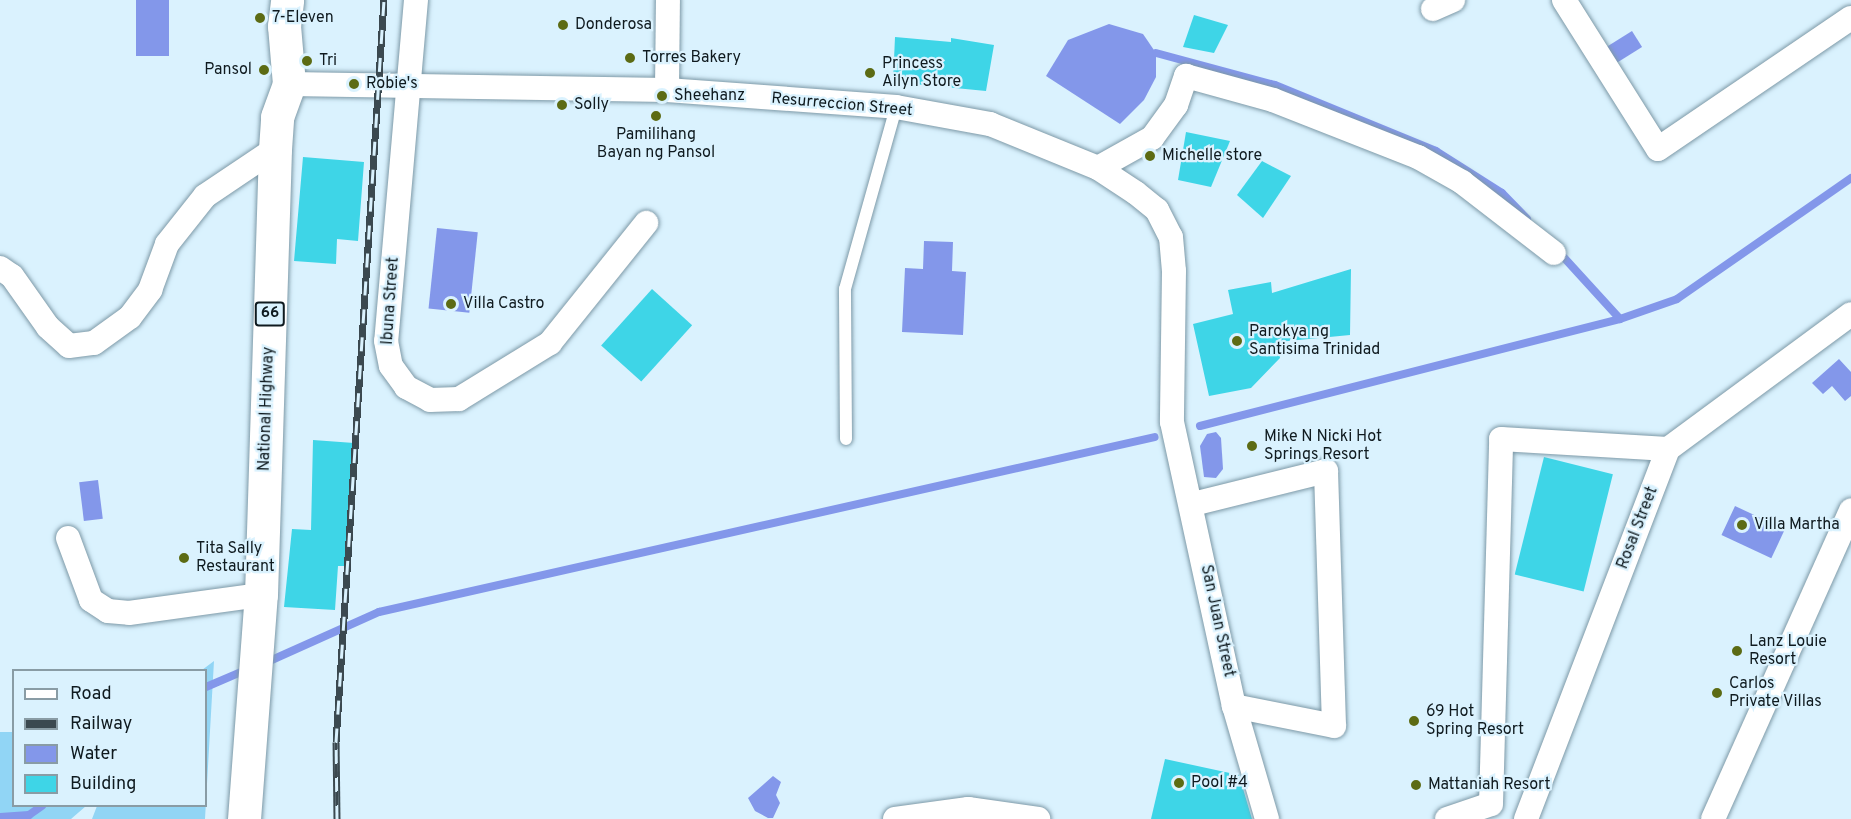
<!DOCTYPE html>
<style>
body{margin:0}
#map{position:relative;width:1851px;height:819px;overflow:hidden;background:#daf2fe;font-family:Overpass,sans-serif}
div>[style]{position:absolute}
[style*='--x']{left:calc(var(--x)*1px);top:calc(var(--y)*1px);width:calc(var(--w)*1px);rotate:calc(var(--a)*1deg)}
.green>*{inset:0;background:#91d5f5}
.water>*{inset:0;background:#8397ea;transform-origin:0 0}
.stream>*{height:8px;margin:-4px;padding:0 4px;transform-origin:4px;border-radius:4px;background:#8397ea}
.building>*{inset:0;background:#3ed5e7;transform-origin:0 0}
.roads{filter:drop-shadow(0 0 2px #7d99a7) drop-shadow(0 0 2px #7d99a7)}
.lane>*{height:12px;margin:-6px;padding:0 6px;transform-origin:6px;border-radius:6px;background:#fff}
.street>*{height:24px;margin:-12px;padding:0 12px;transform-origin:12px;border-radius:12px;background:#fff}
.primary>*{height:33px;margin:-16.5px;padding:0 16.5px;transform-origin:16.5px;border-radius:16.5px;background:#fff}
.rail>*{height:7px;margin-top:-3.5px;transform-origin:0;background:repeating-linear-gradient(90deg,#daf2fe 0 14px,#3b4950 0 28px);box-sizing:border-box;border-block:2px solid #3b4950}
.dots>*{width:16px;height:16px;translate:-50% -50%;box-sizing:border-box;border:3px solid #daf2fe;border-radius:50%}
span{translate:-50% -50%;white-space:nowrap;text-align:center;line-height:1.15;-webkit-text-stroke:4.5px #daf2fe;paint-order:stroke}
.shield-label span{padding:2px 4px;background:#daf2fe;border:2px solid;border-radius:4px;-webkit-text-stroke-width:0}
.shield-label{font-size:15px;color:#0f1a1f;font-weight:700}
.poi-label{font-size:16px;color:#0f1a1f}
.left{translate:0 -50%;text-align:left}
.right{translate:-100% -50%;text-align:right}
.street-label{font-size:16px;color:#0f1a1f}
.legend{position:absolute;left:12px;top:669px;width:195px;height:138px;box-sizing:border-box;background:#daf2fe;border:2px solid #899ca5;margin:0;padding:8px 10px;list-style:none;font-size:18px;color:#0f1a1f}
.legend li{display:flex;align-items:center;gap:12px;height:30px}
.legend b{width:30px;border:2px solid #899ca5}
</style>
<div id="map">
<div class="green">
<div style="clip-path:polygon(214px 661px,205px 819px,92px 819px,97px 806px,206px 806px,206px 670px,202px 670px)"></div>
<div style="clip-path:polygon(0 732px,13px 732px,14px 806px,86px 806px,71px 819px,0 819px)"></div>
</div>
<div class="water">
<div style="left:136px;top:0;width:33px;height:56px"></div>
<div style="clip-path:polygon(1109px 24px,1143px 34px,1156px 53px,1156px 77px,1144px 100px,1120px 124px,1046px 76px,1068px 40px)"></div>
<div style="left:1632px;top:31px;width:19px;height:41px;rotate:58deg"></div>
<div style="left:437px;top:228px;width:41px;height:81px;rotate:6deg"></div>
<div style="clip-path:polygon(924px 241px,953px 242px,952px 271px,966px 272px,963px 335px,902px 332px,905px 268px,923px 269px)"></div>
<div style="clip-path:polygon(1839px 359px,1851px 372px,1851px 396px,1845px 401px,1832px 386px,1823px 394px,1812px 383px)"></div>
<div style="clip-path:polygon(1216px 432px,1221px 438px,1223px 469px,1216px 478px,1204px 477px,1200px 446px,1207px 434px)"></div>
<div style="left:98px;top:480px;width:39px;height:19px;rotate:83deg"></div>
<div style="left:1735px;top:506px;width:55px;height:32px;rotate:25deg"></div>
<div style="clip-path:polygon(773px 776px,781px 782px,776px 795px,780px 803px,773px 818px,768px 818px,755px 811px,748px 798px)"></div>
</div>
<div class="stream">
<div style="--x:1156;--y:53;--w:123;--a:15.1"></div>
<div style="--x:1275;--y:85;--w:174;--a:22.3"></div>
<div style="--x:1436;--y:151;--w:78;--a:32.5"></div>
<div style="--x:1502;--y:193;--w:36;--a:46"></div>
<div style="--x:1558;--y:251;--w:92;--a:47.6"></div>
<div style="--x:1200;--y:426;--w:433;--a:-14.3"></div>
<div style="--x:1620;--y:319;--w:60;--a:-19.3"></div>
<div style="--x:1677;--y:299;--w:212;--a:-34.8"></div>
<div style="--x:265;--y:663;--w:125;--a:-24.1"></div>
<div style="--x:379;--y:612;--w:795;--a:-12.71"></div>
<div style="--x:206;--y:687;--w:46;--a:-23.2"></div>
<div style="--x:0;--y:817;--w:29;--a:-4"></div>
<div style="--x:29;--y:815;--w:16;--a:-35"></div>
</div>
<div class="building">
<div style="clip-path:polygon(1194px 15px,1228px 25px,1214px 53px,1183px 47px)"></div>
<div style="clip-path:polygon(895px 37px,951px 42px,951px 38px,994px 45px,986px 91px,893px 82px)"></div>
<div style="clip-path:polygon(1186px 132px,1230px 141px,1211px 187px,1178px 180px)"></div>
<div style="clip-path:polygon(303px 157px,364px 162px,358px 241px,337px 239px,336px 264px,294px 261px)"></div>
<div style="clip-path:polygon(1262px 161px,1291px 176px,1263px 218px,1237px 195px)"></div>
<div style="clip-path:polygon(1351px 269px,1350px 335px,1278px 342px,1280px 358px,1251px 388px,1209px 396px,1193px 324px,1233px 314px,1228px 290px,1271px 282px,1272px 293px)"></div>
<div style="left:652px;top:289px;width:54px;height:76px;rotate:42deg"></div>
<div style="clip-path:polygon(313px 440px,354px 443px,353px 503px,346px 566px,338px 566px,335px 610px,284px 607px,292px 529px,311px 530px)"></div>
<div style="left:1544px;top:457px;width:71px;height:121px;rotate:14deg"></div>
<div style="clip-path:polygon(1165px 759px,1239px 775px,1252px 819px,1151px 819px)"></div>
</div>
<div class="roads">
<div class="lane">
<div style="--x:846;--y:439;--w:150;--a:-90.4"></div>
<div style="--x:845;--y:289;--w:189;--a:-74.3"></div>
</div>
<div class="street">
<div style="--x:416;--y:0;--w:342;--a:95"></div>
<div style="--x:386;--y:341;--w:25;--a:79"></div>
<div style="--x:391;--y:366;--w:26;--a:54"></div>
<div style="--x:406;--y:387;--w:27;--a:28"></div>
<div style="--x:430;--y:400;--w:29;--a:-2"></div>
<div style="--x:459;--y:399;--w:107;--a:-31.6"></div>
<div style="--x:550;--y:343;--w:154;--a:-51.3"></div>
<div style="--x:1564;--y:0;--w:176;--a:57.8"></div>
<div style="--x:1658;--y:149;--w:233;--a:-34.2"></div>
<div style="--x:1433;--y:9;--w:22;--a:-24"></div>
<div style="--x:289;--y:84;--w:378;--a:0.9"></div>
<div style="--x:667;--y:90;--w:230;--a:4.2"></div>
<div style="--x:896;--y:107;--w:96;--a:10.3"></div>
<div style="--x:990;--y:124;--w:117;--a:22.2"></div>
<div style="--x:1098;--y:168;--w:45;--a:33.3"></div>
<div style="--x:1136;--y:193;--w:27;--a:39"></div>
<div style="--x:1157;--y:210;--w:30;--a:63"></div>
<div style="--x:1171;--y:237;--w:34;--a:85"></div>
<div style="--x:1174;--y:271;--w:151;--a:90.8"></div>
<div style="--x:1172;--y:422;--w:291;--a:77.7"></div>
<div style="--x:1234;--y:706;--w:118;--a:73.7"></div>
<div style="--x:667;--y:90;--w:90;--a:-89.4"></div>
<div style="--x:1098;--y:168;--w:62;--a:-29.1"></div>
<div style="--x:1152;--y:138;--w:41;--a:-54"></div>
<div style="--x:1176;--y:105;--w:31;--a:-71"></div>
<div style="--x:1186;--y:76;--w:90;--a:15.4"></div>
<div style="--x:1273;--y:100;--w:156;--a:21.5"></div>
<div style="--x:1418;--y:157;--w:51;--a:29.6"></div>
<div style="--x:1462;--y:182;--w:116;--a:37.7"></div>
<div style="--x:0;--y:268;--w:14;--a:34"></div>
<div style="--x:12;--y:276;--w:62;--a:54.8"></div>
<div style="--x:48;--y:327;--w:28;--a:42"></div>
<div style="--x:69;--y:346;--w:25;--a:-7"></div>
<div style="--x:94;--y:343;--w:44;--a:-35.8"></div>
<div style="--x:130;--y:317;--w:34;--a:-53"></div>
<div style="--x:150;--y:290;--w:49;--a:-69.7"></div>
<div style="--x:167;--y:244;--w:61;--a:-51.6"></div>
<div style="--x:205;--y:196;--w:84;--a:-33.9"></div>
<div style="--x:1193;--y:504;--w:137;--a:-13.9"></div>
<div style="--x:1326;--y:471;--w:255;--a:88.2"></div>
<div style="--x:1334;--y:726;--w:102;--a:-168.7"></div>
<div style="--x:68;--y:538;--w:66;--a:69.6"></div>
<div style="--x:91;--y:600;--w:20;--a:33"></div>
<div style="--x:108;--y:611;--w:21;--a:5"></div>
<div style="--x:129;--y:613;--w:133;--a:-7.8"></div>
<div style="--x:1491;--y:804;--w:365;--a:-88.4"></div>
<div style="--x:1501;--y:439;--w:167;--a:3.4"></div>
<div style="--x:895;--y:819;--w:74;--a:-7.8"></div>
<div style="--x:968;--y:809;--w:71;--a:8.1"></div>
<div style="--x:1447;--y:819;--w:46;--a:-18.8"></div>
<div style="--x:1526;--y:819;--w:396;--a:-69"></div>
<div style="--x:1668;--y:449;--w:227;--a:-36.4"></div>
<div style="--x:1713;--y:819;--w:338;--a:-65.9"></div>
</div>
<div class="primary">
<div style="--x:244;--y:819;--w:225;--a:-85.7"></div>
<div style="--x:261;--y:595;--w:446;--a:-88.2"></div>
<div style="--x:275;--y:149;--w:32;--a:-86"></div>
<div style="--x:277;--y:117;--w:35;--a:-70"></div>
<div style="--x:289;--y:84;--w:58;--a:-94.9"></div>
<div style="--x:284;--y:26;--w:26;--a:-83"></div>
</div>
</div>
<div class="rail">
<div style="--x:337;--y:819;--w:77;--a:-90.7"></div>
<div style="--x:336;--y:742;--w:744;--a:-86.3"></div>
</div>
<div class="dots">
<div style="left:260px;top:18px;background:#5c6b14"></div>
<div style="left:563px;top:25px;background:#5c6b14"></div>
<div style="left:630px;top:58px;background:#5c6b14"></div>
<div style="left:307px;top:61px;background:#5c6b14"></div>
<div style="left:264px;top:70px;background:#5c6b14"></div>
<div style="left:870px;top:73px;background:#5c6b14"></div>
<div style="left:354px;top:84px;background:#5c6b14"></div>
<div style="left:662px;top:96px;background:#5c6b14"></div>
<div style="left:562px;top:105px;background:#5c6b14"></div>
<div style="left:656px;top:116px;background:#5c6b14"></div>
<div style="left:1150px;top:156px;background:#5c6b14"></div>
<div style="left:451px;top:304px;background:#5c6b14"></div>
<div style="left:1237px;top:341px;background:#5c6b14"></div>
<div style="left:1252px;top:446px;background:#5c6b14"></div>
<div style="left:1742px;top:525px;background:#5c6b14"></div>
<div style="left:184px;top:558px;background:#5c6b14"></div>
<div style="left:1737px;top:651px;background:#5c6b14"></div>
<div style="left:1717px;top:693px;background:#5c6b14"></div>
<div style="left:1414px;top:721px;background:#5c6b14"></div>
<div style="left:1179px;top:783px;background:#5c6b14"></div>
<div style="left:1416px;top:785px;background:#5c6b14"></div>
</div>
<div class="shield-label">
<span style="left:270px;top:314px">66</span>
</div>
<div class="poi-label">
<span class="left" style="left:272px;top:18px">7-Eleven</span>
<span class="left" style="left:575px;top:25px">Donderosa</span>
<span class="left" style="left:642px;top:58px">Torres Bakery</span>
<span class="left" style="left:319px;top:61px">Tri</span>
<span class="left" style="left:882px;top:73px">Princess<br>Ailyn Store</span>
<span class="right" style="left:252px;top:70px">Pansol</span>
<span class="left" style="left:366px;top:84px">Robie's</span>
<span class="left" style="left:674px;top:96px">Sheehanz</span>
<span class="left" style="left:574px;top:105px">Solly</span>
<span style="left:656px;top:144px">Pamilihang<br>Bayan ng Pansol</span>
<span class="left" style="left:1162px;top:156px">Michelle store</span>
<span class="left" style="left:463px;top:304px">Villa Castro</span>
<span class="left" style="left:1249px;top:341px">Parokya ng<br>Santisima Trinidad</span>
<span class="left" style="left:1264px;top:446px">Mike N Nicki Hot<br>Springs Resort</span>
<span class="left" style="left:1754px;top:525px">Villa Martha</span>
<span class="left" style="left:196px;top:558px">Tita Sally<br>Restaurant</span>
<span class="left" style="left:1749px;top:651px">Lanz Louie<br>Resort</span>
<span class="left" style="left:1729px;top:693px">Carlos<br>Private Villas</span>
<span class="left" style="left:1426px;top:721px">69 Hot<br>Spring Resort</span>
<span class="left" style="left:1191px;top:783px">Pool #4</span>
<span class="left" style="left:1428px;top:785px">Mattaniah Resort</span>
</div>
<div class="street-label">
<span style="left:842px;top:105px;rotate:5deg">Resurreccion Street</span>
<span style="left:391px;top:301px;rotate:-86deg">Ibuna Street</span>
<span style="left:267px;top:409px;rotate:-88deg">National Highway</span>
<span style="left:1638px;top:528px;rotate:-69deg">Rosal Street</span>
<span style="left:1217px;top:621px;rotate:78deg">San Juan Street</span>
</div>
<ul class="legend">
<li><b style="height:8px;background:#fff"></b>Road</li>
<li><b style="height:8px;background:#3b4950"></b>Railway</li>
<li><b style="height:16px;background:#8397ea"></b>Water</li>
<li><b style="height:16px;background:#3ed5e7"></b>Building</li>
</ul>
</div>
